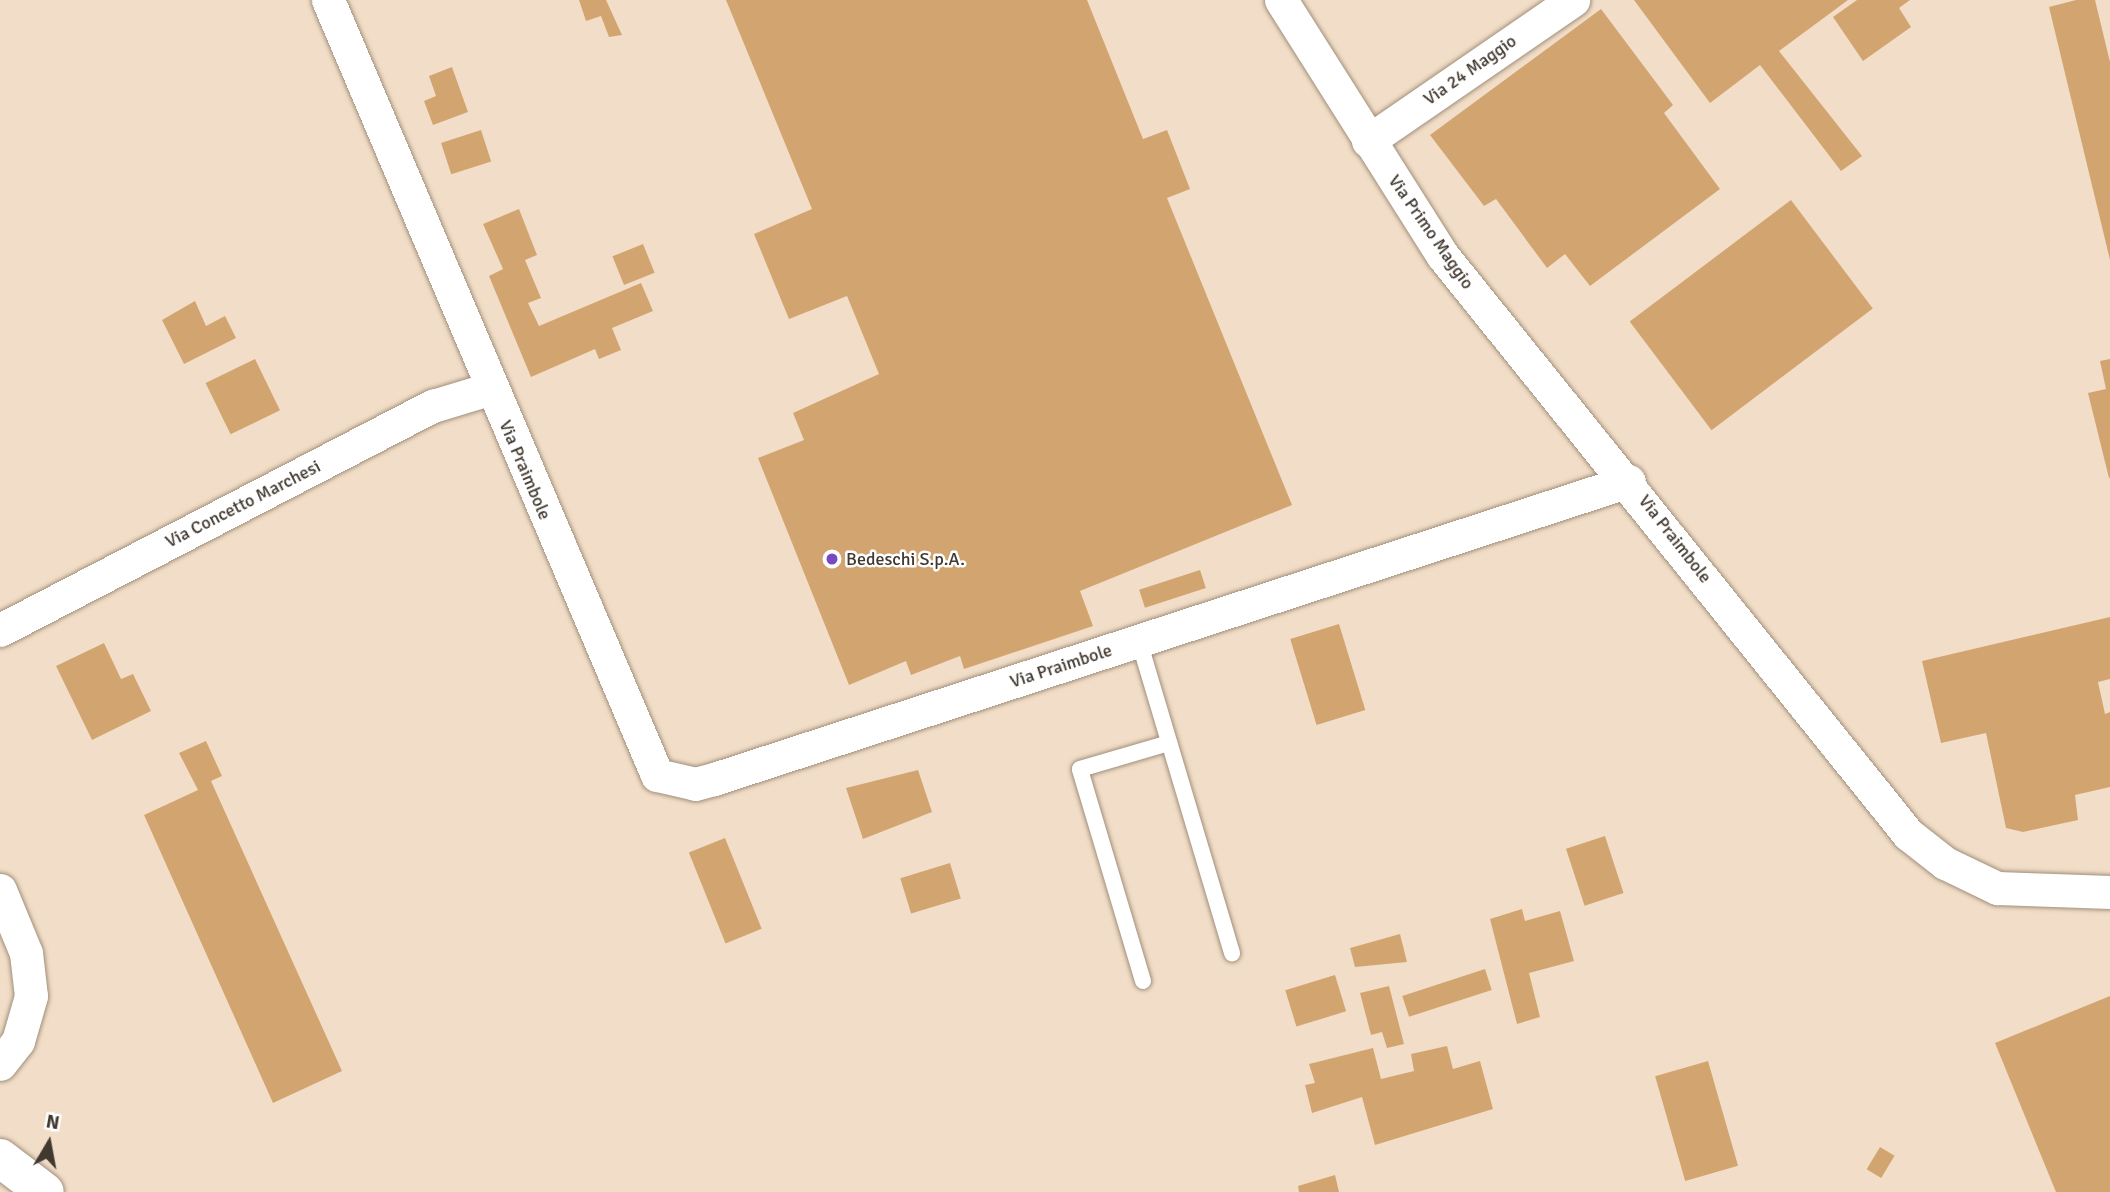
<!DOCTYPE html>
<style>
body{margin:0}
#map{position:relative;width:2110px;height:1192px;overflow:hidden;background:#f2dec8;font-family:Signika,sans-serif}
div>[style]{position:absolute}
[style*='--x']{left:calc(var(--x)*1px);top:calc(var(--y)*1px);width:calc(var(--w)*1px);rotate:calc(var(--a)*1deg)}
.building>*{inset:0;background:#d2a570;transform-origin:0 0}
.roads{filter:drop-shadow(0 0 2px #a18f7b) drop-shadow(0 0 2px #a18f7b)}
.service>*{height:16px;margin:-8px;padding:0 8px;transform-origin:8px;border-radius:8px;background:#fff}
.minor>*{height:33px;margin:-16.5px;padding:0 16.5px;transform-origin:16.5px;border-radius:16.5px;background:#fff}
.trunk>*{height:38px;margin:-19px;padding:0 19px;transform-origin:19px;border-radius:19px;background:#fff}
.dots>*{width:19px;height:19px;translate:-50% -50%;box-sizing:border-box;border:4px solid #fff;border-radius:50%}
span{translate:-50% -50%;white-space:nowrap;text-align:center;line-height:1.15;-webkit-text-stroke:5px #fff;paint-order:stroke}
.street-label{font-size:18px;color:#413930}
.poi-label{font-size:18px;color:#413930}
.left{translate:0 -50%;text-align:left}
.north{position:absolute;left:14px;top:1108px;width:70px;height:70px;-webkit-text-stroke:5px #fff;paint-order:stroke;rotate:10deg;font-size:19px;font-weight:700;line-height:28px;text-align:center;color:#413930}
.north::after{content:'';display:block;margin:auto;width:24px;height:32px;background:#413930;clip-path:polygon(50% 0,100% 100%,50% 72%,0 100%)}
</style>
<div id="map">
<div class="building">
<div style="clip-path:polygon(579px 0,606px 0,622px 35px,609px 37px,601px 16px,586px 21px)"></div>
<div style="clip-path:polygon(726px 0,1087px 0,1143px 139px,1167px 130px,1190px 189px,1167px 198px,1292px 505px,1080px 591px,1093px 626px,964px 669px,960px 656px,911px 675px,906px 661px,849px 685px,758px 458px,804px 440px,793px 413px,879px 374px,847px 296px,789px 319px,754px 234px,812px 209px)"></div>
<div style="clip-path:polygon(1634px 0,1848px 0,1779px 51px,1862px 156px,1841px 171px,1760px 65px,1710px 103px)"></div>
<div style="clip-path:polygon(1857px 0,1910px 0,1899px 8px,1911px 27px,1863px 61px,1833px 17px)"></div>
<div style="clip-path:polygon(2076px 0,2095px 0,2110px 62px,2110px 260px,2049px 7px)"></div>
<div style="clip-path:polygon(1601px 9px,1673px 105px,1664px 113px,1720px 189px,1590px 286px,1565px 254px,1547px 268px,1496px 199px,1484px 206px,1430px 135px)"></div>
<div style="clip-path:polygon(452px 67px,468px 112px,433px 125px,424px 101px,436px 96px,429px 76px)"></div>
<div style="left:481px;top:130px;width:33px;height:42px;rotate:72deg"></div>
<div style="left:1791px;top:200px;width:136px;height:202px;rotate:53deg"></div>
<div style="clip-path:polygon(519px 209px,537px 255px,525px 260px,541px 298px,528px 303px,539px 326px,641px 283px,653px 311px,612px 328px,621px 350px,599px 359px,595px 349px,531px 377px,489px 276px,503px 269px,483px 224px)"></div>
<div style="left:643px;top:244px;width:31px;height:33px;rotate:68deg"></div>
<div style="clip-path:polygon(195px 301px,206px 326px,225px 316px,236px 338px,184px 364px,162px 320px)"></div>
<div style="left:255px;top:359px;width:57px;height:55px;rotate:64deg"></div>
<div style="clip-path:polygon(2110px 359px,2110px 478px,2109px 478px,2088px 393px,2106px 389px,2100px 361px)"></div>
<div style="left:1200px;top:570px;width:19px;height:64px;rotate:72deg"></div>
<div style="clip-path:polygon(2110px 617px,2110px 679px,2098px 682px,2105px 714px,2110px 712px,2110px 787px,2075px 795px,2078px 820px,2023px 832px,2006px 828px,1986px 733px,1941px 743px,1922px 661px)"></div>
<div style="left:1339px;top:624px;width:90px;height:51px;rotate:73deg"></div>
<div style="clip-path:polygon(104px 643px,121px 679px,133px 674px,151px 711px,92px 740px,56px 666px)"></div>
<div style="clip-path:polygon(206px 741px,222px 776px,211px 781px,342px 1071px,273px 1103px,144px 815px,198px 790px,179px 753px)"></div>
<div style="clip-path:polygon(918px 770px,932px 812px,863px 839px,846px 788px)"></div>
<div style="left:1605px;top:836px;width:60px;height:41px;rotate:72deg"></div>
<div style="left:725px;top:838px;width:98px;height:39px;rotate:68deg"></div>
<div style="left:950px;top:863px;width:37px;height:52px;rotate:73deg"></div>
<div style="clip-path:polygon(1522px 909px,1525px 921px,1560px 911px,1574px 961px,1529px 973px,1540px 1017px,1517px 1024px,1490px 919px)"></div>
<div style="clip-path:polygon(1400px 934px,1407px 962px,1355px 967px,1350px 948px)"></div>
<div style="left:1485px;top:969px;width:22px;height:87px;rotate:72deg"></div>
<div style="left:1335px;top:975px;width:38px;height:52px;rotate:73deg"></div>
<div style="clip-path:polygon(1389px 986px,1404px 1044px,1387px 1048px,1382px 1032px,1371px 1035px,1360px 993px)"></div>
<div style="clip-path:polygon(2110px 996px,2110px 1192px,2056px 1192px,1995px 1043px)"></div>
<div style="clip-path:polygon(1447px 1046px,1453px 1069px,1480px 1061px,1493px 1109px,1375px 1145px,1362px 1097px,1312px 1113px,1305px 1085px,1315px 1083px,1309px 1064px,1373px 1048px,1381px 1079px,1414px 1071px,1411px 1054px)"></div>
<div style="left:1708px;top:1061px;width:109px;height:55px;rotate:74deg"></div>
<div style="left:1880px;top:1147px;width:17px;height:26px;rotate:31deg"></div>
<div style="clip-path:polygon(1335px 1175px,1339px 1192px,1299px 1192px,1298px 1186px)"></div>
</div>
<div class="roads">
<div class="service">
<div style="--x:1139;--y:641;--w:326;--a:73.4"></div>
<div style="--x:1143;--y:981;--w:221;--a:-106.6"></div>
<div style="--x:1080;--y:769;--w:93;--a:-16.3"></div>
</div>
<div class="minor">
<div style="--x:328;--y:0;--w:842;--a:67"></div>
<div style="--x:657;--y:775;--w:39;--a:13"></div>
<div style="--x:695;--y:784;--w:20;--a:-15"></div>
<div style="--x:714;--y:779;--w:962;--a:-18.04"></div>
<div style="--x:1281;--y:0;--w:303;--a:57.7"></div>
<div style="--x:1443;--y:256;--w:742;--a:51.18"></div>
<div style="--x:1908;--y:834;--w:47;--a:38.1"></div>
<div style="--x:1945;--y:863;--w:58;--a:25.7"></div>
<div style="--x:1997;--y:888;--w:113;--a:2"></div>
<div style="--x:1368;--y:141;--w:249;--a:-34.5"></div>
<div style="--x:0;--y:630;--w:488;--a:-27.4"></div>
<div style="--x:433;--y:406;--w:59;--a:-16.9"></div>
<div style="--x:0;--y:890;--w:68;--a:67.6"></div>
<div style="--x:26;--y:953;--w:43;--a:83.4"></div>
<div style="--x:31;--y:996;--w:47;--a:106.1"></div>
<div style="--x:18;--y:1041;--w:29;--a:128"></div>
</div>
<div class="trunk">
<div style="--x:0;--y:1158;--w:56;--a:37.1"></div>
</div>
</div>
<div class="dots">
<div style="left:832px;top:559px;background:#784ac2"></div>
</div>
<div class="street-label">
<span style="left:1470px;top:70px;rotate:-35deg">Via 24 Maggio</span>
<span style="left:1431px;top:232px;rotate:55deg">Via Primo Maggio</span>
<span style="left:525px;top:470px;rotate:67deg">Via Praimbole</span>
<span style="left:243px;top:504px;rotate:-27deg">Via Concetto Marchesi</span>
<span style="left:1675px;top:539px;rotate:52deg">Via Praimbole</span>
<span style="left:1061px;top:666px;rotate:-18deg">Via Praimbole</span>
</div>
<div class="poi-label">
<span class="left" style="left:846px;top:559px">Bedeschi S.p.A.</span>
</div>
<div class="north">N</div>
</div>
